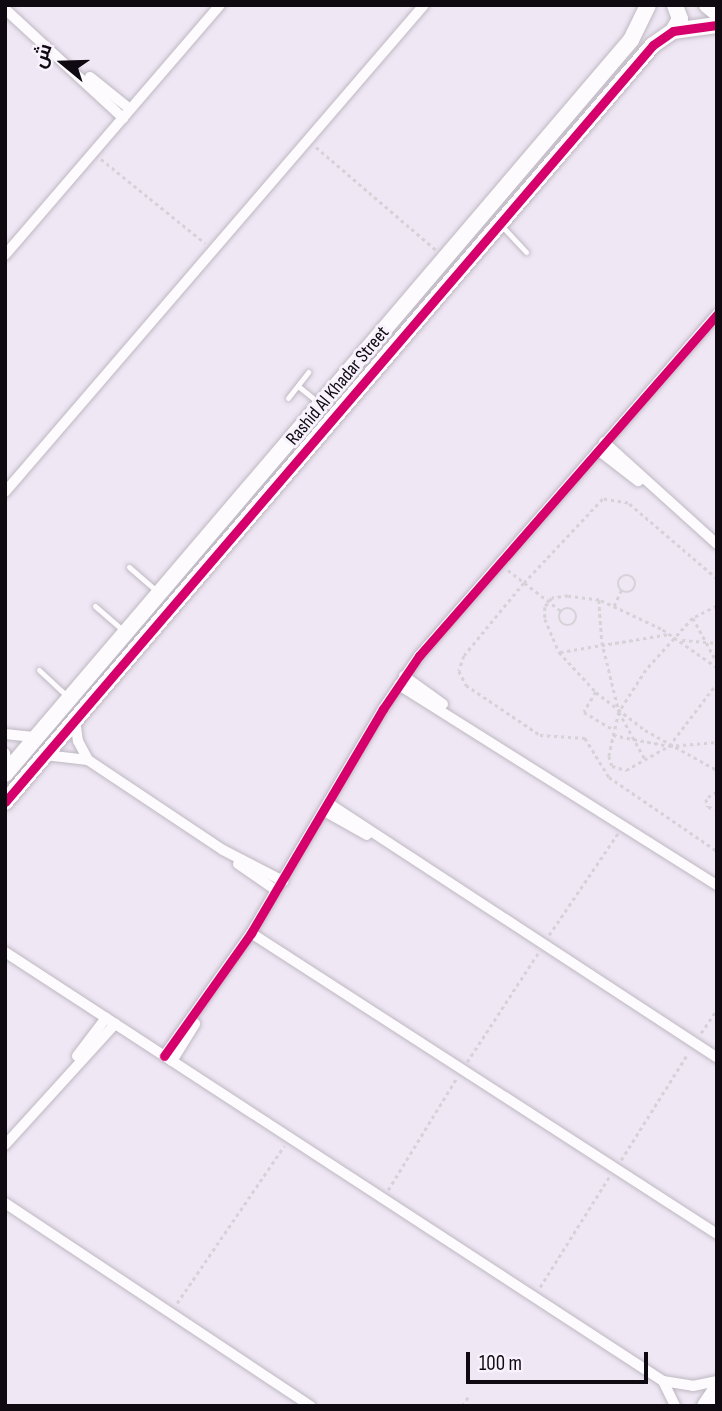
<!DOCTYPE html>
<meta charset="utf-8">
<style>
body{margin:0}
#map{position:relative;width:722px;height:1411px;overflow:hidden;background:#efe7f4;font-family:"Sofia Sans Condensed",Cairo,sans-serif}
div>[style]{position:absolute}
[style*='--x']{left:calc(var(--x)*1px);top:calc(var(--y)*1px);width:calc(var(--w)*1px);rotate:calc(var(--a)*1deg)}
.path>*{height:2.5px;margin-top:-1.25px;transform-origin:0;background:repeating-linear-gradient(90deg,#d6d3d8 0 3.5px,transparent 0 7px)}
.path>.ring{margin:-1.25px;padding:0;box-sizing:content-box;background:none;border:2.5px solid #d6d3d8;border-radius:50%}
.roads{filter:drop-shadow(0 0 2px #beb8c2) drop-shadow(0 0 2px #beb8c2)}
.lane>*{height:5px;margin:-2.5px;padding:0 2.5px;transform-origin:2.5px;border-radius:2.5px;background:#fdfbfd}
.street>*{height:10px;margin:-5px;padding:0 5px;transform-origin:5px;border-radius:5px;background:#fdfbfd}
.secondary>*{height:16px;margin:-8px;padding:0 8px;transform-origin:8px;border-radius:8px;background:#fdfbfd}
.cycleway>*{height:9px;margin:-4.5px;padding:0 4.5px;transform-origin:4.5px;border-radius:4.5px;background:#d6006c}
span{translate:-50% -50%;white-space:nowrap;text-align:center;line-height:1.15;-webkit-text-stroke:6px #f8f2fc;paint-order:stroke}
.street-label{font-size:19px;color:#0f0a12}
.frame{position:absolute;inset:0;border:7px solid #0f0a12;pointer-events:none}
.north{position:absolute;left:28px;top:28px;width:70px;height:70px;-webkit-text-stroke:5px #f8f2fc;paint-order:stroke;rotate:289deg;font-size:19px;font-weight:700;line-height:28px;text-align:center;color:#0f0a12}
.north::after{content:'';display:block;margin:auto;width:24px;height:32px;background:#0f0a12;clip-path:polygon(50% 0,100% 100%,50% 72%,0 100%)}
.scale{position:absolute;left:466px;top:1352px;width:182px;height:32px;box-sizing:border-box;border:4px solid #0f0a12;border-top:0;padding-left:9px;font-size:21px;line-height:24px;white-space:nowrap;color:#0f0a12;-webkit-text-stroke:5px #f8f2fc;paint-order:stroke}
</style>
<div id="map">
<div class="path">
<div style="--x:316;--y:147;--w:158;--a:40.6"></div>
<div style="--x:101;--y:159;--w:134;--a:38.9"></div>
<div style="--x:508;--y:570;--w:67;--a:37.7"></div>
<div class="ring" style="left:618px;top:575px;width:15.5px;height:15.5px"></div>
<div style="--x:717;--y:579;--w:117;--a:-139.5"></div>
<div style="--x:628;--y:503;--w:25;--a:-171"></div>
<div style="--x:603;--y:499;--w:115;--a:133.2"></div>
<div style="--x:524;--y:583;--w:94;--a:129.4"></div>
<div style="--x:464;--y:656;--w:16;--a:108"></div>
<div style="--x:459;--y:671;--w:16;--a:63"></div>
<div style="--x:466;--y:685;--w:89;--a:34"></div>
<div style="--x:540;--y:735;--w:45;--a:3.8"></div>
<div style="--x:585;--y:738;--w:46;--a:58.4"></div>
<div style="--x:609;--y:777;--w:131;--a:34.4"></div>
<div style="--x:599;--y:600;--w:42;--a:85.9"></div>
<div style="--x:602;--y:642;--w:72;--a:76.3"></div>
<div style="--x:619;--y:712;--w:56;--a:61.1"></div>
<div style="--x:614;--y:606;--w:17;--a:-66"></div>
<div style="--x:717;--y:606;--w:27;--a:153"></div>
<div style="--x:693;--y:618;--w:70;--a:132.1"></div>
<div style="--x:646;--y:670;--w:50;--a:122.7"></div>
<div style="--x:619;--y:712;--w:45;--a:102.8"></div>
<div style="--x:609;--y:756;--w:10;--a:73"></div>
<div style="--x:612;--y:766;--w:15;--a:16"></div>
<div style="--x:626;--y:770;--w:49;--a:-29.2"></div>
<div style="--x:669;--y:746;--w:79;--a:-52.7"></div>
<div class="ring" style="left:559px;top:608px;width:15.5px;height:15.5px"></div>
<div style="--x:693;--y:618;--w:50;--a:61.4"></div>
<div style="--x:682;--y:640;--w:35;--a:5"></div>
<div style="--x:560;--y:652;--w:111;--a:-9.3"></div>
<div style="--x:717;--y:668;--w:68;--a:-145.1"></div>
<div style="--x:661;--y:629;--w:68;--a:-154.9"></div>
<div style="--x:599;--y:600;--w:31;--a:-173"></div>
<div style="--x:568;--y:596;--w:16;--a:173"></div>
<div style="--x:552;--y:598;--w:11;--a:128"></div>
<div style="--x:545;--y:607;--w:12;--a:90"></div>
<div style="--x:545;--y:619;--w:36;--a:67"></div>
<div style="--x:559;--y:652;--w:54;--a:47.2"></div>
<div style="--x:596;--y:692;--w:62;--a:37.8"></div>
<div style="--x:645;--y:730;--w:82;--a:29.1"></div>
<div style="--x:596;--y:692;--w:23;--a:121"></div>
<div style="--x:584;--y:712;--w:35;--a:31"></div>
<div style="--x:613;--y:735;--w:57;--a:11.1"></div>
<div style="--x:669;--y:746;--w:48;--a:-4.8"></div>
<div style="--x:717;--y:792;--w:13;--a:148"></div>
<div style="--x:706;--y:799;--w:8;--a:76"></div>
<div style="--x:708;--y:807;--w:9;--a:13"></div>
<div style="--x:549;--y:935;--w:123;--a:-55.9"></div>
<div style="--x:701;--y:1033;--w:29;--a:-56"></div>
<div style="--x:467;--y:1062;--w:130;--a:-56.9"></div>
<div style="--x:621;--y:1160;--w:126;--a:-57.9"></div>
<div style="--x:388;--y:1190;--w:130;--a:-58.5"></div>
<div style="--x:540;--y:1287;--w:130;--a:-57.9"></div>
<div style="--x:177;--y:1303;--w:190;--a:-55.7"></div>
<div style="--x:462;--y:1406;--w:14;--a:-56"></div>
</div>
<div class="roads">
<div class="lane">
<div style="--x:501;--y:225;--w:37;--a:47"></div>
<div style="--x:298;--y:386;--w:28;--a:39"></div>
<div style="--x:288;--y:398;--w:33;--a:-52"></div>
<div style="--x:129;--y:567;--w:38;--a:41"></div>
<div style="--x:95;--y:606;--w:38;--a:41"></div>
<div style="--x:39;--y:670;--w:38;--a:43"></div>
</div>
<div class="street">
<div style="--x:5;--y:9;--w:161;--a:42.7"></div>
<div style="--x:90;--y:77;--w:51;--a:38.7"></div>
<div style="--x:5;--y:255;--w:330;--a:-49.3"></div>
<div style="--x:604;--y:442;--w:152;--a:42.1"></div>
<div style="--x:598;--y:450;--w:51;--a:37.8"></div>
<div style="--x:5;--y:492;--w:642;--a:-49.29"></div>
<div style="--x:404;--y:676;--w:48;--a:35.7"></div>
<div style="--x:399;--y:685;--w:376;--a:32.2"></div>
<div style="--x:75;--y:720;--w:21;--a:82"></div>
<div style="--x:78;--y:741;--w:21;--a:62"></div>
<div style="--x:5;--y:734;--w:31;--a:6"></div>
<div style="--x:5;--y:753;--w:17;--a:80"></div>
<div style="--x:45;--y:755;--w:43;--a:6.6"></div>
<div style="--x:88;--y:760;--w:162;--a:33.7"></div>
<div style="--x:223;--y:850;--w:68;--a:27.3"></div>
<div style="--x:328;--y:803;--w:465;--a:33.2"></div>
<div style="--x:324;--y:811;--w:49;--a:29.2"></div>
<div style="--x:238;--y:864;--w:47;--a:34.7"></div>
<div style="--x:251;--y:933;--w:555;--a:32.86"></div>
<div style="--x:5;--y:952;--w:785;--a:33.1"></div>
<div style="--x:663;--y:1381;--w:30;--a:9"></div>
<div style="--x:693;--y:1386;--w:25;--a:-12"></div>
<div style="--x:77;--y:1056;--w:48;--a:-52.7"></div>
<div style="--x:164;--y:1056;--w:151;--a:-54.7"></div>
<div style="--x:251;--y:933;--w:260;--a:-59.5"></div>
<div style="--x:383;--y:709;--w:64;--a:-55.8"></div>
<div style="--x:419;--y:656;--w:454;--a:-48.9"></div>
<div style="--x:172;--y:1061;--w:44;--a:-58.1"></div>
<div style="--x:5;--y:1145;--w:164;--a:-47.7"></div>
<div style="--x:5;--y:1203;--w:367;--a:33.6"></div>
<div style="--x:663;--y:1381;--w:28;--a:64"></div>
</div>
<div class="secondary">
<div style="--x:707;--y:5;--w:13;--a:39"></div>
<div style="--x:673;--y:31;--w:14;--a:-60"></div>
<div style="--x:680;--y:19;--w:15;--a:-110"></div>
<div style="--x:5;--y:774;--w:965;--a:-49.54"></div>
<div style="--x:631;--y:40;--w:39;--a:-64"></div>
<div style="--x:5;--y:802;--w:996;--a:-49.44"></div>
<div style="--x:653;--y:45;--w:24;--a:-35"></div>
<div style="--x:673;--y:31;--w:44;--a:-7.8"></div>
<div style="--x:705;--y:1406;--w:22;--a:-56"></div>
</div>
</div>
<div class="cycleway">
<div style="--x:5;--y:802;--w:996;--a:-49.44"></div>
<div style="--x:653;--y:45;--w:24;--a:-35"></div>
<div style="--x:673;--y:31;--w:44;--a:-7.8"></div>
<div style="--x:164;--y:1056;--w:151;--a:-54.7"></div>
<div style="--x:251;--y:933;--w:260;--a:-59.5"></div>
<div style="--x:383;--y:709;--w:64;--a:-55.8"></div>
<div style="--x:419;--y:656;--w:454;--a:-48.9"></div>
</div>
<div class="street-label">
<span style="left:338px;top:386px;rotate:-50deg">Rashid Al Khadar Street</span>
</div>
<div class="frame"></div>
<div class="north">ش</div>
<div class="scale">100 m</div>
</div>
